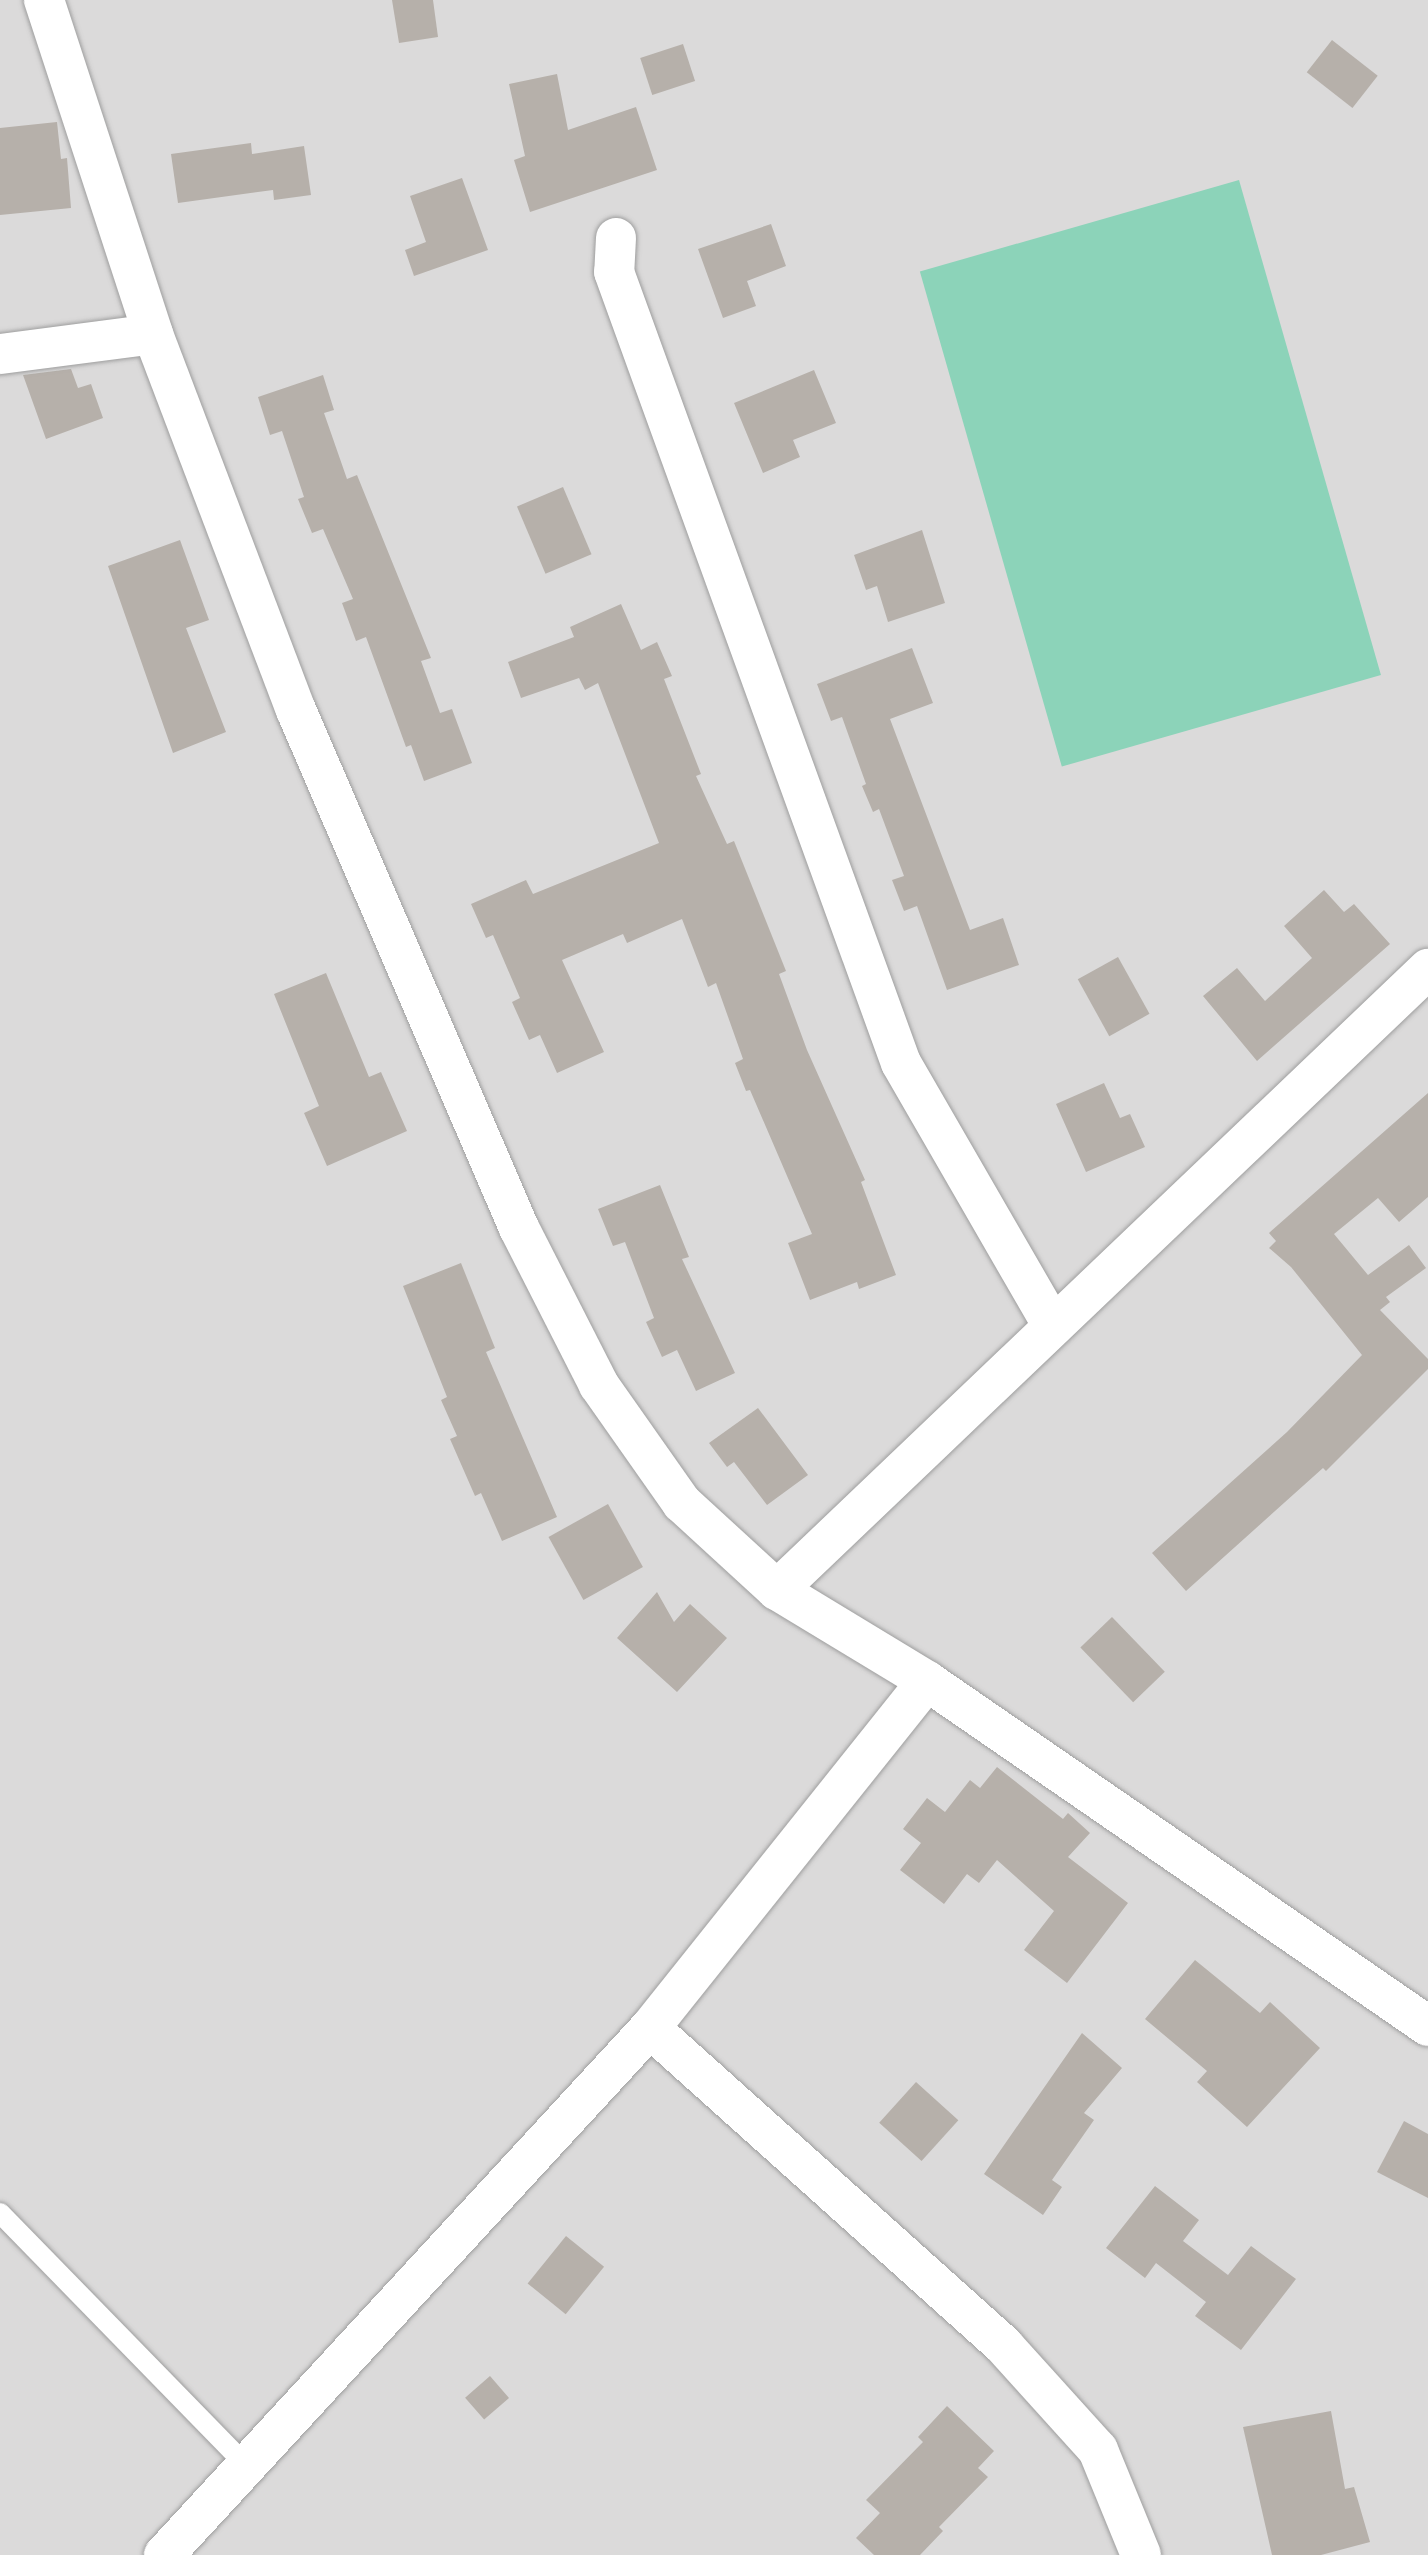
<!DOCTYPE html>
<style>
body{margin:0}
#map{position:relative;width:1428px;height:2555px;overflow:hidden;background:#edeae4;font-family:Jost,sans-serif}
div>[style]{position:absolute}
[style*='--x']{left:calc(var(--x)*1px);top:calc(var(--y)*1px);width:calc(var(--w)*1px);rotate:calc(var(--a)*1deg)}
.residential>*{inset:0;background:#dbdada;transform-origin:0 0}
.pitch>*{inset:0;background:#8cd3b9;transform-origin:0 0}
.building>*{inset:0;background:#b6b0aa;transform-origin:0 0}
.roads{filter:drop-shadow(0 0 2px #9e9e9e) drop-shadow(0 0 2px #9e9e9e)}
.lane>*{height:20px;margin:-10px;padding:0 10px;transform-origin:10px;border-radius:10px;background:#fff}
.street>*{height:40px;margin:-20px;padding:0 20px;transform-origin:20px;border-radius:20px;background:#fff}
span{translate:-50% -50%;white-space:nowrap;text-align:center;line-height:1.15;-webkit-text-stroke:8px #fff;paint-order:stroke}
</style>
<div id="map">
<div class="residential">
<div style="left:0;top:0;width:1428px;height:2555px"></div>
</div>
<div class="pitch">
<div style="left:1239px;top:180px;width:515px;height:332px;rotate:74deg"></div>
</div>
<div class="building">
<div style="clip-path:polygon(392px 0,433px 0,438px 37px,399px 43px)"></div>
<div style="left:1332px;top:40px;width:58px;height:41px;rotate:38deg"></div>
<div style="left:683px;top:44px;width:39px;height:45px;rotate:72deg"></div>
<div style="clip-path:polygon(557px 74px,568px 130px,636px 107px,657px 170px,530px 212px,514px 160px,525px 156px,509px 84px)"></div>
<div style="clip-path:polygon(57px 122px,61px 159px,67px 158px,71px 208px,0 215px,0 128px)"></div>
<div style="clip-path:polygon(251px 143px,252px 154px,304px 146px,311px 195px,274px 200px,273px 190px,178px 203px,171px 154px)"></div>
<div style="clip-path:polygon(462px 178px,488px 250px,414px 276px,405px 250px,426px 242px,410px 196px)"></div>
<div style="clip-path:polygon(771px 224px,786px 266px,747px 281px,756px 306px,723px 318px,698px 249px)"></div>
<div style="clip-path:polygon(71px 369px,78px 388px,91px 384px,103px 418px,46px 439px,23px 375px)"></div>
<div style="clip-path:polygon(814px 370px,836px 423px,793px 440px,800px 457px,763px 473px,734px 403px)"></div>
<div style="clip-path:polygon(323px 375px,334px 410px,324px 413px,347px 479px,357px 475px,431px 658px,421px 661px,440px 713px,452px 709px,472px 763px,424px 781px,411px 745px,406px 747px,366px 637px,356px 641px,342px 603px,353px 599px,323px 529px,312px 533px,298px 499px,304px 497px,282px 431px,270px 435px,258px 397px)"></div>
<div style="left:563px;top:487px;width:73px;height:50px;rotate:67deg"></div>
<div style="clip-path:polygon(922px 530px,945px 603px,888px 622px,877px 586px,866px 590px,854px 555px)"></div>
<div style="clip-path:polygon(180px 540px,209px 620px,186px 628px,226px 732px,173px 753px,108px 566px)"></div>
<div style="clip-path:polygon(621px 604px,641px 650px,657px 642px,672px 676px,664px 679px,701px 774px,696px 776px,727px 844px,734px 841px,786px 971px,779px 974px,807px 1050px,865px 1180px,861px 1182px,896px 1275px,859px 1289px,857px 1282px,810px 1300px,788px 1243px,812px 1234px,750px 1090px,746px 1091px,735px 1063px,743px 1059px,716px 983px,708px 987px,682px 919px,627px 943px,623px 934px,562px 960px,604px 1052px,557px 1073px,540px 1035px,529px 1040px,512px 1002px,520px 998px,493px 935px,486px 938px,471px 904px,526px 880px,533px 894px,659px 843px,598px 683px,585px 690px,579px 678px,521px 698px,508px 662px,574px 637px,570px 627px)"></div>
<div style="clip-path:polygon(912px 648px,933px 703px,890px 719px,970px 930px,1003px 918px,1019px 965px,947px 990px,917px 906px,904px 911px,892px 880px,904px 876px,879px 809px,873px 812px,862px 786px,866px 784px,842px 717px,831px 721px,817px 684px)"></div>
<div style="clip-path:polygon(1324px 890px,1344px 912px,1354px 904px,1390px 944px,1257px 1061px,1203px 996px,1237px 968px,1265px 1001px,1312px 958px,1284px 926px)"></div>
<div style="left:1118px;top:957px;width:65px;height:46px;rotate:61deg"></div>
<div style="clip-path:polygon(326px 973px,369px 1077px,381px 1072px,407px 1131px,327px 1166px,304px 1113px,319px 1106px,274px 994px)"></div>
<div style="clip-path:polygon(1104px 1083px,1120px 1118px,1130px 1114px,1145px 1147px,1086px 1172px,1056px 1104px)"></div>
<div style="clip-path:polygon(1428px 1093px,1428px 1197px,1399px 1222px,1378px 1198px,1334px 1234px,1368px 1275px,1409px 1245px,1426px 1268px,1386px 1297px,1390px 1302px,1380px 1310px,1428px 1359px,1428px 1369px,1326px 1471px,1323px 1468px,1186px 1591px,1152px 1553px,1287px 1432px,1362px 1355px,1291px 1267px,1269px 1248px,1276px 1241px,1269px 1233px)"></div>
<div style="clip-path:polygon(660px 1185px,689px 1257px,682px 1259px,735px 1373px,696px 1391px,677px 1350px,662px 1357px,646px 1322px,654px 1318px,625px 1242px,613px 1246px,598px 1209px)"></div>
<div style="clip-path:polygon(461px 1263px,495px 1348px,486px 1352px,557px 1517px,502px 1541px,481px 1493px,475px 1496px,450px 1439px,457px 1436px,441px 1400px,447px 1397px,403px 1286px)"></div>
<div style="clip-path:polygon(758px 1408px,808px 1475px,767px 1505px,734px 1462px,727px 1467px,709px 1443px)"></div>
<div style="left:608px;top:1504px;width:72px;height:68px;rotate:61deg"></div>
<div style="clip-path:polygon(657px 1592px,674px 1622px,690px 1604px,727px 1638px,677px 1692px,617px 1638px)"></div>
<div style="left:1112px;top:1617px;width:76px;height:44px;rotate:46deg"></div>
<div style="clip-path:polygon(997px 1767px,1063px 1819px,1068px 1813px,1090px 1833px,1068px 1857px,1128px 1903px,1067px 1983px,1024px 1950px,1054px 1911px,997px 1860px,979px 1883px,967px 1874px,944px 1904px,900px 1870px,921px 1843px,903px 1829px,927px 1798px,945px 1812px,970px 1780px,980px 1788px)"></div>
<div style="clip-path:polygon(1195px 1960px,1260px 2013px,1270px 2002px,1320px 2048px,1247px 2127px,1197px 2082px,1207px 2071px,1145px 2019px)"></div>
<div style="clip-path:polygon(1082px 2033px,1122px 2068px,1084px 2113px,1094px 2120px,1052px 2180px,1062px 2187px,1043px 2215px,984px 2174px)"></div>
<div style="left:916px;top:2082px;width:57px;height:55px;rotate:42deg"></div>
<div style="clip-path:polygon(1404px 2121px,1428px 2134px,1428px 2198px,1377px 2172px)"></div>
<div style="clip-path:polygon(1155px 2186px,1199px 2220px,1183px 2241px,1228px 2275px,1251px 2246px,1296px 2279px,1241px 2350px,1195px 2316px,1206px 2302px,1156px 2263px,1145px 2278px,1106px 2248px)"></div>
<div style="left:566px;top:2236px;width:49px;height:61px;rotate:39deg"></div>
<div style="left:490px;top:2376px;width:29px;height:33px;rotate:49deg"></div>
<div style="clip-path:polygon(947px 2406px,994px 2451px,978px 2468px,988px 2477px,939px 2527px,943px 2531px,920px 2555px,874px 2555px,856px 2538px,880px 2513px,866px 2500px,923px 2442px,918px 2437px)"></div>
<div style="clip-path:polygon(1331px 2411px,1345px 2489px,1354px 2487px,1370px 2542px,1321px 2555px,1272px 2555px,1243px 2427px)"></div>
</div>
<div class="roads">
<div class="lane">
<div style="--x:0;--y:2213;--w:354;--a:45.7"></div>
</div>
<div class="street">
<div style="--x:44;--y:0;--w:351;--a:71.9"></div>
<div style="--x:153;--y:334;--w:402;--a:69.2"></div>
<div style="--x:296;--y:710;--w:564;--a:66.71"></div>
<div style="--x:519;--y:1228;--w:176;--a:63"></div>
<div style="--x:599;--y:1385;--w:144;--a:54.9"></div>
<div style="--x:682;--y:1503;--w:129;--a:42.5"></div>
<div style="--x:777;--y:1590;--w:175;--a:31.2"></div>
<div style="--x:927;--y:1681;--w:608;--a:34.55"></div>
<div style="--x:616;--y:238;--w:34;--a:93"></div>
<div style="--x:614;--y:272;--w:841;--a:70.06"></div>
<div style="--x:901;--y:1063;--w:304;--a:60"></div>
<div style="--x:0;--y:354;--w:154;--a:-7.4"></div>
<div style="--x:777;--y:1590;--w:900;--a:-43.65"></div>
<div style="--x:650;--y:2028;--w:476;--a:41.9"></div>
<div style="--x:1004;--y:2346;--w:140;--a:47.9"></div>
<div style="--x:1098;--y:2450;--w:113;--a:67.7"></div>
<div style="--x:164;--y:2555;--w:717;--a:-47.32"></div>
<div style="--x:650;--y:2028;--w:444;--a:-51.4"></div>
</div>
</div>
</div>
